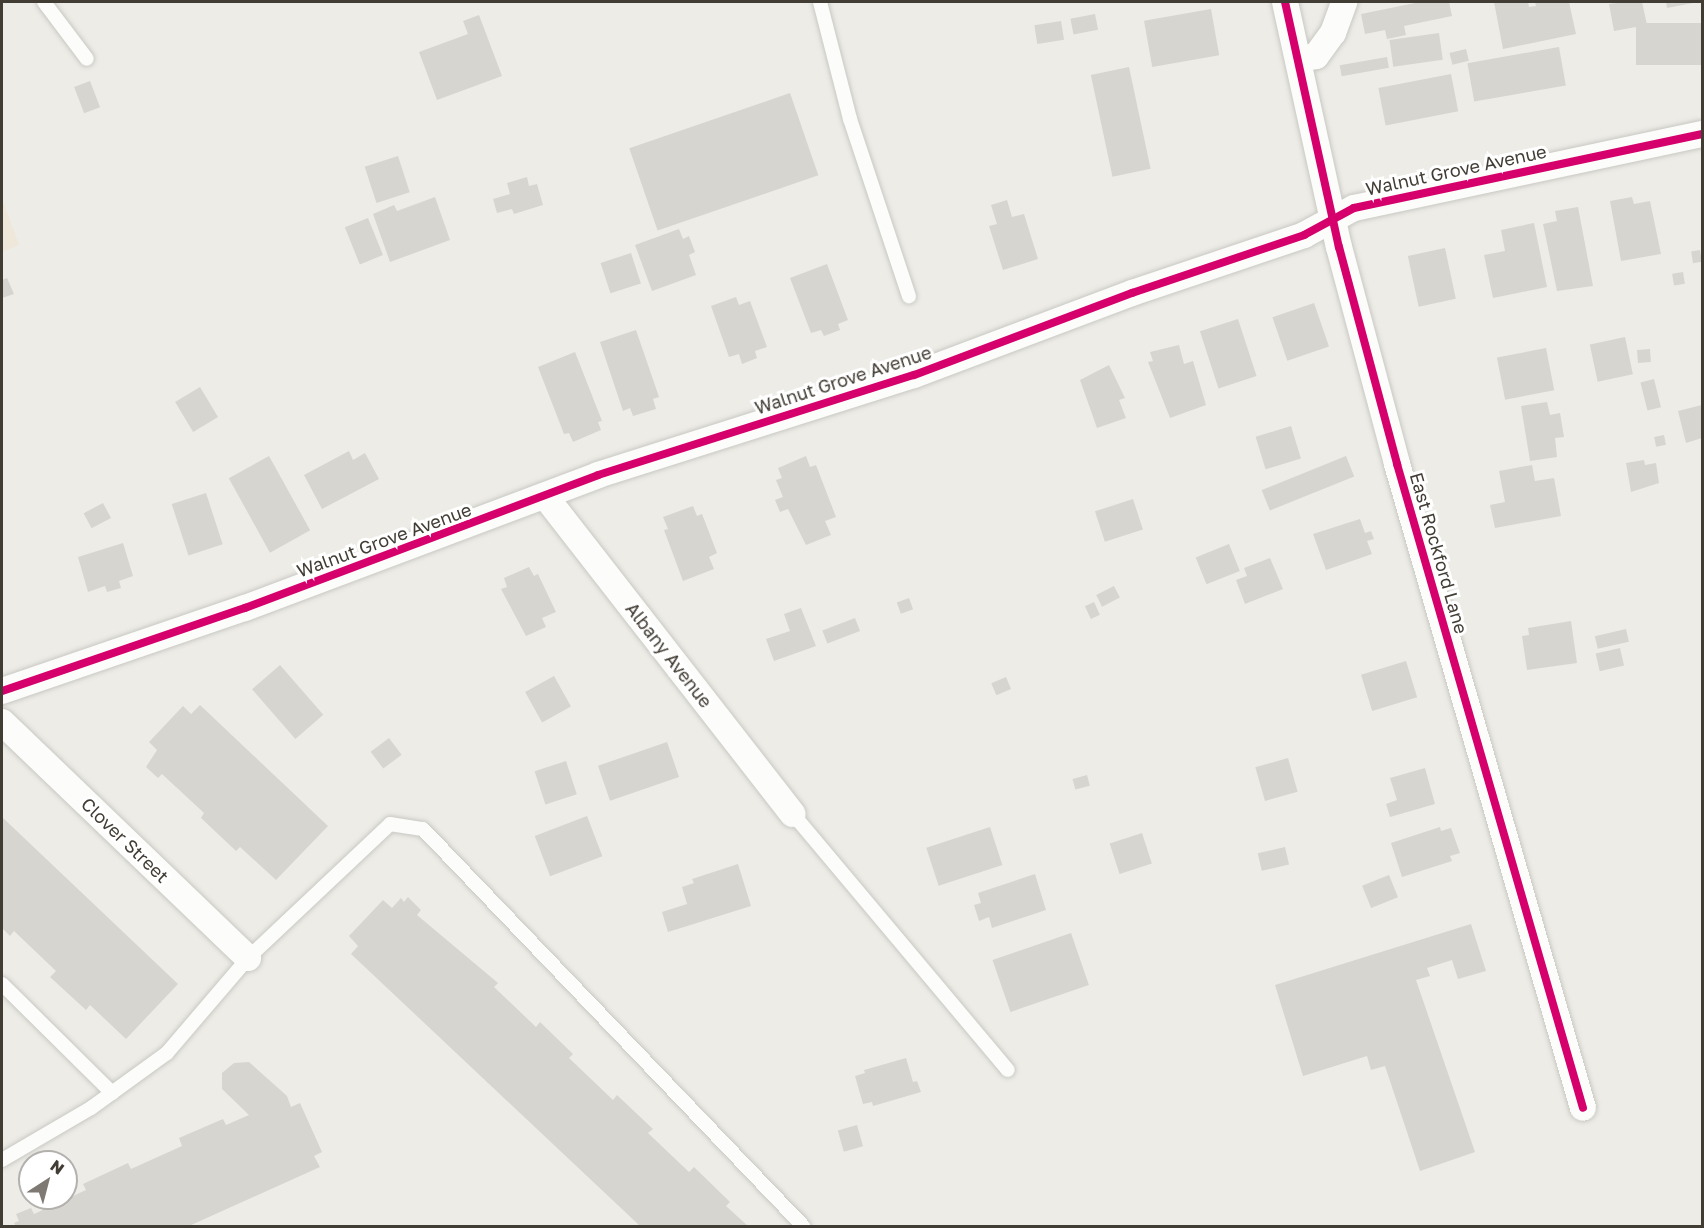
<!DOCTYPE html>
<style>
body{margin:0}
#map{position:relative;width:1704px;height:1228px;overflow:hidden;background:#edece7;font-family:"Golos Text",sans-serif}
div>[style]{position:absolute}
[style*='--x']{left:calc(var(--x)*1px);top:calc(var(--y)*1px);width:calc(var(--w)*1px);rotate:calc(var(--a)*1deg)}
.commercial>*{inset:0;background:#efe8da}
.building>*{inset:0;background:#d7d5cf;transform-origin:0 0}
.roads{filter:drop-shadow(0 0 2px #c9c8c3) drop-shadow(0 0 2px #c9c8c3)}
.lane>*{height:14px;margin:-7px;padding:0 7px;transform-origin:7px;border-radius:7px;background:#fcfcfb}
.street>*{height:26px;margin:-13px;padding:0 13px;transform-origin:13px;border-radius:13px;background:#fcfcfb}
.cycleway>*{height:8px;margin:-4px;padding:0 4px;transform-origin:4px;border-radius:4px;background:#d6006c}
span{translate:-50% -50%;white-space:nowrap;text-align:center;line-height:1.15;-webkit-text-stroke:6px #fff;paint-order:stroke}
.street-label{font-size:18px;color:#423d34}
.frame{position:absolute;inset:0;border:3px solid #423d34;pointer-events:none}
.north{position:absolute;left:18px;top:1150px;width:60px;height:60px;box-sizing:border-box;background:#fff;border:2px solid #b3b1ae;border-radius:50%;rotate:36deg;font-size:16px;font-weight:700;line-height:24px;text-align:center;color:#423d34}
.north::after{content:'';display:block;margin:auto;width:21px;height:27px;background:#7e7a73;clip-path:polygon(50% 0,100% 100%,50% 72%,0 100%)}
</style>
<div id="map">
<div class="commercial">
<div style="clip-path:polygon(2px 198px,19px 245px,2px 252px)"></div>
</div>
<div class="building">
<div style="clip-path:polygon(1420px 2px,1449px 2px,1452px 16px,1404px 26px,1406px 35px,1387px 39px,1385px 30px,1365px 34px,1361px 14px)"></div>
<div style="clip-path:polygon(1494px 2px,1528px 2px,1529px 7px,1536px 6px,1535px 2px,1569px 2px,1576px 34px,1503px 49px)"></div>
<div style="clip-path:polygon(1624px 2px,1642px 2px,1647px 25px,1614px 31px,1609px 4px)"></div>
<div style="clip-path:polygon(1666px 2px,1693px 2px,1693px 3px,1667px 8px)"></div>
<div style="left:1211px;top:9px;width:47px;height:68px;rotate:80deg"></div>
<div style="left:1095px;top:14px;width:16px;height:25px;rotate:79deg"></div>
<div style="clip-path:polygon(479px 15px,502px 76px,437px 100px,419px 52px,468px 34px,463px 21px)"></div>
<div style="left:1061px;top:21px;width:19px;height:27px;rotate:81deg"></div>
<div style="left:1702px;top:23px;width:42px;height:66px;rotate:90deg"></div>
<div style="left:1439px;top:33px;width:27px;height:50px;rotate:82deg"></div>
<div style="left:1559px;top:47px;width:39px;height:93px;rotate:80deg"></div>
<div style="left:1466px;top:49px;width:12px;height:17px;rotate:76deg"></div>
<div style="left:1387px;top:57px;width:11px;height:48px;rotate:80deg"></div>
<div style="left:1129px;top:67px;width:104px;height:39px;rotate:78deg"></div>
<div style="left:1451px;top:74px;width:38px;height:74px;rotate:79deg"></div>
<div style="left:90px;top:81px;width:28px;height:17px;rotate:69deg"></div>
<div style="left:790px;top:93px;width:87px;height:170px;rotate:71deg"></div>
<div style="left:398px;top:156px;width:38px;height:35px;rotate:72deg"></div>
<div style="clip-path:polygon(527px 177px,529px 186px,537px 184px,543px 205px,514px 214px,512px 209px,497px 213px,493px 199px,510px 194px,507px 183px)"></div>
<div style="clip-path:polygon(435px 197px,450px 240px,390px 262px,373px 214px,394px 205px,397px 211px)"></div>
<div style="clip-path:polygon(1632px 197px,1634px 204px,1650px 201px,1661px 254px,1621px 261px,1610px 201px)"></div>
<div style="clip-path:polygon(1007px 200px,1012px 217px,1024px 214px,1038px 259px,1003px 270px,989px 226px,997px 224px,991px 205px)"></div>
<div style="clip-path:polygon(1578px 207px,1593px 286px,1557px 291px,1543px 224px,1557px 221px,1555px 211px)"></div>
<div style="left:368px;top:218px;width:40px;height:25px;rotate:68deg"></div>
<div style="clip-path:polygon(1534px 223px,1547px 287px,1493px 298px,1484px 255px,1505px 251px,1501px 230px)"></div>
<div style="clip-path:polygon(679px 229px,683px 239px,689px 236px,695px 252px,689px 255px,696px 275px,652px 291px,635px 245px)"></div>
<div style="left:1445px;top:248px;width:52px;height:38px;rotate:78deg"></div>
<div style="left:1700px;top:250px;width:12px;height:9px;rotate:81deg"></div>
<div style="left:631px;top:253px;width:32px;height:32px;rotate:72deg"></div>
<div style="clip-path:polygon(827px 264px,848px 320px,838px 324px,840px 330px,824px 336px,821px 330px,811px 333px,790px 278px)"></div>
<div style="left:1683px;top:272px;width:12px;height:11px;rotate:81deg"></div>
<div style="clip-path:polygon(7px 278px,14px 294px,2px 298px,2px 280px)"></div>
<div style="clip-path:polygon(736px 297px,739px 305px,750px 301px,767px 347px,755px 351px,757px 358px,742px 364px,739px 354px,729px 357px,711px 306px)"></div>
<div style="left:1314px;top:303px;width:46px;height:44px;rotate:71deg"></div>
<div style="left:1238px;top:319px;width:60px;height:40px;rotate:72deg"></div>
<div style="clip-path:polygon(636px 330px,659px 397px,653px 399px,656px 409px,633px 416px,630px 408px,623px 411px,600px 342px)"></div>
<div style="left:1625px;top:337px;width:38px;height:36px;rotate:78deg"></div>
<div style="clip-path:polygon(1179px 345px,1184px 364px,1193px 361px,1206px 405px,1170px 418px,1148px 362px,1153px 361px,1150px 352px)"></div>
<div style="left:1546px;top:348px;width:43px;height:50px;rotate:79deg"></div>
<div style="left:1650px;top:349px;width:13px;height:13px;rotate:86deg"></div>
<div style="clip-path:polygon(575px 352px,602px 421px,598px 422px,601px 430px,573px 442px,569px 433px,564px 434px,538px 367px)"></div>
<div style="clip-path:polygon(1109px 365px,1125px 398px,1119px 400px,1126px 418px,1097px 428px,1080px 380px)"></div>
<div style="left:1654px;top:379px;width:29px;height:14px;rotate:76deg"></div>
<div style="left:200px;top:387px;width:35px;height:29px;rotate:59deg"></div>
<div style="clip-path:polygon(1547px 402px,1550px 415px,1560px 413px,1564px 437px,1555px 438px,1557px 457px,1530px 461px,1521px 406px)"></div>
<div style="clip-path:polygon(1702px 405px,1702px 438px,1686px 443px,1678px 411px)"></div>
<div style="left:1291px;top:426px;width:34px;height:37px;rotate:73deg"></div>
<div style="left:1664px;top:435px;width:10px;height:10px;rotate:79deg"></div>
<div style="clip-path:polygon(349px 451px,353px 460px,365px 453px,379px 479px,322px 509px,304px 475px)"></div>
<div style="left:269px;top:456px;width:85px;height:46px;rotate:61deg"></div>
<div style="clip-path:polygon(806px 456px,810px 467px,816px 465px,836px 517px,825px 521px,831px 535px,806px 545px,788px 509px,780px 512px,775px 500px,783px 497px,776px 480px,782px 478px,778px 468px)"></div>
<div style="left:1346px;top:456px;width:22px;height:91px;rotate:68deg"></div>
<div style="clip-path:polygon(1644px 460px,1645px 465px,1656px 463px,1659px 483px,1631px 492px,1626px 463px)"></div>
<div style="clip-path:polygon(1532px 465px,1535px 481px,1554px 478px,1561px 516px,1495px 528px,1490px 505px,1505px 502px,1499px 471px)"></div>
<div style="left:206px;top:493px;width:54px;height:36px;rotate:72deg"></div>
<div style="left:1133px;top:499px;width:32px;height:40px;rotate:72deg"></div>
<div style="left:103px;top:503px;width:17px;height:22px;rotate:62deg"></div>
<div style="clip-path:polygon(693px 506px,697px 516px,702px 514px,717px 553px,709px 557px,714px 569px,683px 581px,664px 530px,668px 529px,663px 517px)"></div>
<div style="clip-path:polygon(1360px 519px,1365px 533px,1371px 531px,1374px 539px,1367px 541px,1372px 554px,1326px 570px,1313px 534px)"></div>
<div style="clip-path:polygon(123px 543px,133px 576px,119px 581px,121px 588px,107px 592px,105px 586px,88px 592px,78px 557px)"></div>
<div style="left:1229px;top:544px;width:29px;height:36px;rotate:68deg"></div>
<div style="clip-path:polygon(1270px 558px,1283px 589px,1245px 604px,1236px 580px,1247px 576px,1244px 568px)"></div>
<div style="clip-path:polygon(529px 567px,534px 576px,538px 574px,556px 612px,542px 618px,546px 627px,526px 636px,501px 589px,507px 587px,504px 578px)"></div>
<div style="left:1114px;top:586px;width:13px;height:20px;rotate:63deg"></div>
<div style="left:909px;top:598px;width:12px;height:13px;rotate:70deg"></div>
<div style="left:1094px;top:602px;width:14px;height:10px;rotate:65deg"></div>
<div style="clip-path:polygon(801px 608px,816px 646px,774px 661px,766px 639px,790px 631px,784px 614px)"></div>
<div style="left:855px;top:618px;width:14px;height:35px;rotate:69deg"></div>
<div style="clip-path:polygon(1571px 621px,1577px 663px,1527px 670px,1522px 636px,1529px 635px,1528px 628px)"></div>
<div style="left:1626px;top:629px;width:13px;height:32px;rotate:77deg"></div>
<div style="left:1620px;top:648px;width:18px;height:25px;rotate:77deg"></div>
<div style="left:1406px;top:661px;width:38px;height:47px;rotate:73deg"></div>
<div style="left:280px;top:665px;width:66px;height:37px;rotate:49deg"></div>
<div style="left:554px;top:676px;width:35px;height:33px;rotate:61deg"></div>
<div style="left:1006px;top:677px;width:13px;height:16px;rotate:67deg"></div>
<div style="clip-path:polygon(200px 705px,328px 826px,276px 880px,240px 847px,236px 851px,201px 818px,204px 813px,162px 774px,158px 778px,146px 767px,157px 750px,149px 742px,183px 706px,191px 714px)"></div>
<div style="left:389px;top:738px;width:21px;height:23px;rotate:53deg"></div>
<div style="left:667px;top:742px;width:37px;height:73px;rotate:71deg"></div>
<div style="left:1288px;top:758px;width:35px;height:34px;rotate:74deg"></div>
<div style="left:566px;top:761px;width:35px;height:33px;rotate:72deg"></div>
<div style="clip-path:polygon(1425px 768px,1435px 804px,1390px 817px,1386px 804px,1397px 800px,1390px 778px)"></div>
<div style="left:1087px;top:775px;width:11px;height:15px;rotate:75deg"></div>
<div style="left:587px;top:816px;width:43px;height:56px;rotate:69deg"></div>
<div style="clip-path:polygon(2px 817px,178px 984px,126px 1039px,90px 1005px,86px 1010px,50px 977px,56px 971px,14px 931px,10px 936px,2px 928px)"></div>
<div style="left:990px;top:827px;width:40px;height:67px;rotate:72deg"></div>
<div style="clip-path:polygon(1440px 827px,1441px 831px,1451px 828px,1460px 853px,1450px 856px,1452px 861px,1402px 877px,1391px 843px)"></div>
<div style="left:1142px;top:833px;width:32px;height:34px;rotate:72deg"></div>
<div style="left:1285px;top:847px;width:18px;height:28px;rotate:77deg"></div>
<div style="clip-path:polygon(738px 864px,751px 906px,668px 932px,662px 912px,687px 904px,682px 887px,694px 883px,692px 879px)"></div>
<div style="clip-path:polygon(1035px 874px,1046px 910px,992px 928px,989px 917px,979px 921px,974px 905px,981px 903px,978px 893px)"></div>
<div style="left:1389px;top:875px;width:24px;height:29px;rotate:68deg"></div>
<div style="clip-path:polygon(408px 897px,421px 910px,417px 915px,498px 983px,494px 987px,536px 1027px,540px 1022px,573px 1054px,569px 1058px,613px 1100px,617px 1095px,653px 1129px,648px 1133px,689px 1172px,694px 1167px,730px 1202px,726px 1206px,748px 1226px,640px 1226px,351px 954px,358px 946px,349px 936px,383px 900px,392px 908px,401px 898px,404px 902px)"></div>
<div style="clip-path:polygon(1471px 924px,1486px 971px,1458px 979px,1452px 960px,1427px 968px,1430px 976px,1416px 980px,1475px 1152px,1420px 1171px,1385px 1066px,1371px 1070px,1367px 1056px,1303px 1076px,1275px 985px)"></div>
<div style="left:1071px;top:933px;width:55px;height:83px;rotate:71deg"></div>
<div style="clip-path:polygon(906px 1058px,913px 1082px,917px 1081px,921px 1092px,873px 1106px,872px 1102px,863px 1104px,855px 1076px,865px 1073px,864px 1070px)"></div>
<div style="clip-path:polygon(249px 1062px,287px 1096px,291px 1107px,300px 1103px,322px 1152px,314px 1156px,320px 1167px,189px 1226px,16px 1226px,14px 1223px,19px 1221px,16px 1214px,31px 1208px,34px 1214px,86px 1190px,83px 1184px,128px 1163px,131px 1169px,182px 1146px,179px 1138px,223px 1119px,226px 1125px,249px 1115px,222px 1089px,222px 1073px,234px 1063px)"></div>
<div style="left:857px;top:1125px;width:22px;height:20px;rotate:74deg"></div>
</div>
<div class="roads">
<div class="lane">
<div style="--x:44;--y:2;--w:71;--a:53"></div>
<div style="--x:820;--y:2;--w:121;--a:75.6"></div>
<div style="--x:850;--y:119;--w:187;--a:71.6"></div>
<div style="--x:793;--y:814;--w:334;--a:50"></div>
<div style="--x:2;--y:984;--w:155;--a:44.7"></div>
<div style="--x:2;--y:1160;--w:103;--a:-30.3"></div>
<div style="--x:91;--y:1108;--w:94;--a:-35.9"></div>
<div style="--x:167;--y:1053;--w:125;--a:-49.5"></div>
<div style="--x:248;--y:958;--w:195;--a:-43.3"></div>
<div style="--x:390;--y:824;--w:33;--a:9"></div>
<div style="--x:423;--y:829;--w:550;--a:46.25"></div>
</div>
<div class="street">
<div style="--x:1285;--y:2;--w:251;--a:77.6"></div>
<div style="--x:1339;--y:247;--w:225;--a:75"></div>
<div style="--x:1397;--y:464;--w:670;--a:73.89"></div>
<div style="--x:1298;--y:59;--w:18;--a:-9"></div>
<div style="--x:1316;--y:56;--w:29;--a:-54"></div>
<div style="--x:1333;--y:33;--w:33;--a:-70"></div>
<div style="--x:545;--y:496;--w:403;--a:52.1"></div>
<div style="--x:2;--y:691;--w:257;--a:-18.9"></div>
<div style="--x:245;--y:608;--w:377;--a:-20.6"></div>
<div style="--x:598;--y:475;--w:331;--a:-17.6"></div>
<div style="--x:914;--y:375;--w:233;--a:-20.6"></div>
<div style="--x:1132;--y:293;--w:182;--a:-18.6"></div>
<div style="--x:1304;--y:235;--w:57;--a:-28.4"></div>
<div style="--x:1354;--y:208;--w:356;--a:-12"></div>
<div style="--x:2;--y:722;--w:341;--a:43.8"></div>
</div>
</div>
<div class="cycleway">
<div style="--x:1285;--y:2;--w:251;--a:77.6"></div>
<div style="--x:1339;--y:247;--w:225;--a:75"></div>
<div style="--x:1397;--y:464;--w:670;--a:73.89"></div>
<div style="--x:2;--y:691;--w:257;--a:-18.9"></div>
<div style="--x:245;--y:608;--w:377;--a:-20.6"></div>
<div style="--x:598;--y:475;--w:331;--a:-17.6"></div>
<div style="--x:914;--y:375;--w:233;--a:-20.6"></div>
<div style="--x:1132;--y:293;--w:182;--a:-18.6"></div>
<div style="--x:1304;--y:235;--w:57;--a:-28.4"></div>
<div style="--x:1354;--y:208;--w:356;--a:-12"></div>
</div>
<div class="street-label">
<span style="left:1456px;top:170px;rotate:-12deg">Walnut Grove Avenue</span>
<span style="left:843px;top:380px;rotate:-18deg">Walnut Grove Avenue</span>
<span style="left:384px;top:540px;rotate:-20deg">Walnut Grove Avenue</span>
<span style="left:1439px;top:553px;rotate:74deg">East Rockford Lane</span>
<span style="left:669px;top:655px;rotate:52deg">Albany Avenue</span>
<span style="left:125px;top:840px;rotate:44deg">Clover Street</span>
</div>
<div class="frame"></div>
<div class="north">N</div>
</div>
